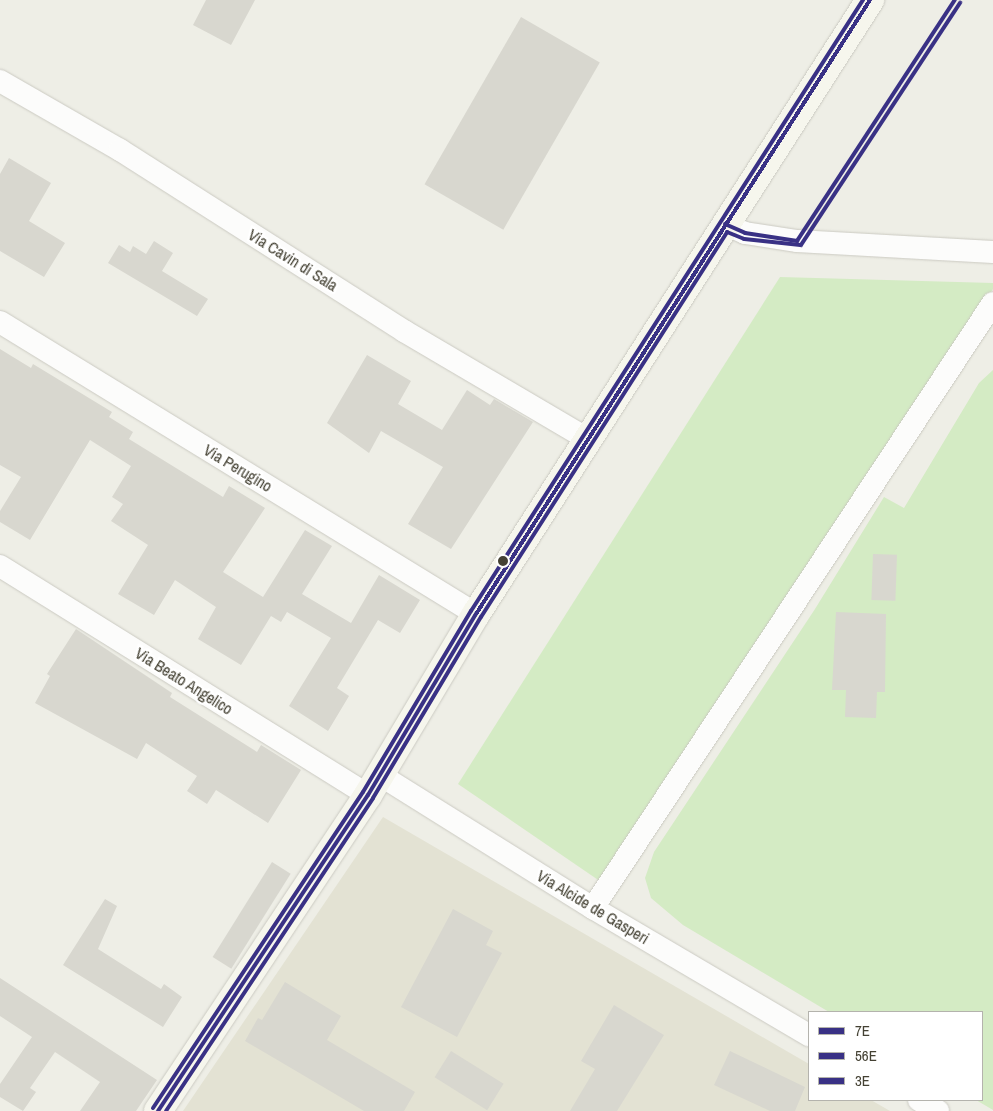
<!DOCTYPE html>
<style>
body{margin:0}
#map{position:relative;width:993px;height:1111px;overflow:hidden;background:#eeeee6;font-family:"Archivo Narrow",sans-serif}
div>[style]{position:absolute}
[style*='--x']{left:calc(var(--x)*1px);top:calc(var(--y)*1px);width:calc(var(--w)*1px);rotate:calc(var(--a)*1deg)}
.residential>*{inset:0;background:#e3e2d3}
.green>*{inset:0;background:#d4ebc4}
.building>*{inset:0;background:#d8d7cf;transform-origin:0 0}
.roads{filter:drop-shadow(0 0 1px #cbcac2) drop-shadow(0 0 1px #cbcac2)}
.minor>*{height:22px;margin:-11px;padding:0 11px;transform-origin:11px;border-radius:11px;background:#fcfcfb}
.secondary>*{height:28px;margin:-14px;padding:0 14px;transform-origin:14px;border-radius:14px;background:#f6f6ed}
.bus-1>*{height:4px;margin:-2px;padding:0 2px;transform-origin:2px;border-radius:2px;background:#393185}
.bus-2>*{height:4px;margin:-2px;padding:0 2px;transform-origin:2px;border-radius:2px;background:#393185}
.bus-3>*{height:4px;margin:-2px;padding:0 2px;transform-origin:2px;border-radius:2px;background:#393185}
.dots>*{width:14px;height:14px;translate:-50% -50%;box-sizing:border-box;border:2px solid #fff;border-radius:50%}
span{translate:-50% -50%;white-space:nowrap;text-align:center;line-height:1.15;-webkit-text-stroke:5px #fff;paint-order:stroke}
.street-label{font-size:16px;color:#444133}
.legend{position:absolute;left:808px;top:1011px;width:175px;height:90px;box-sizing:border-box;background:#fff;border:1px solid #b4b3ad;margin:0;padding:6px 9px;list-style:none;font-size:15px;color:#444133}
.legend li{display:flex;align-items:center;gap:10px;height:25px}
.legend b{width:25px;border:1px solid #b4b3ad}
</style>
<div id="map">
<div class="residential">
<div style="clip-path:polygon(383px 817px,809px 1064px,809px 1100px,871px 1100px,890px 1111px,183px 1111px)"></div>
</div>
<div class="green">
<div style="clip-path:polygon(780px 277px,993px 283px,993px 289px,607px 886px,458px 784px)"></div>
<div style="clip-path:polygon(993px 370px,993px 1110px,976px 1100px,982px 1100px,982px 1012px,829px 1012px,683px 925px,651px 898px,645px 878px,654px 852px,815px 609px,884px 497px,904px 508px,979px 383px)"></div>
</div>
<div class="building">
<div style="clip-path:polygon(206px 0,255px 0,231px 45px,193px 25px)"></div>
<div style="left:521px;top:17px;width:91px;height:193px;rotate:30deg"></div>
<div style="clip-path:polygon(9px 158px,51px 183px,29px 221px,65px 243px,44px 277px,0 251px,0 174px)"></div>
<div style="clip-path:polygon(154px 241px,173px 253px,162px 271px,208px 299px,197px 316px,108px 263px,119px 245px,130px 252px,133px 246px,146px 254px)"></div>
<div style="clip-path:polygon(0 349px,31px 368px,33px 364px,112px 412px,109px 417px,133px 432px,129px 439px,223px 497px,229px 486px,265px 508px,223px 572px,263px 597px,305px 530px,332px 546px,302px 594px,351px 623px,379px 575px,420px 600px,400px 633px,378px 620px,337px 688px,349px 696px,328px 731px,289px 706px,331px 638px,287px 612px,281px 622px,271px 616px,241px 665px,198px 639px,216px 607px,175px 580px,154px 615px,118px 594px,148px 545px,111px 521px,123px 504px,112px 497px,131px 466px,90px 440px,30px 540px,0 522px,0 511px,21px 477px,0 465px)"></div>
<div style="clip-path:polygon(367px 355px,411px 381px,398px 404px,442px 430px,467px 390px,490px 405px,494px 399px,533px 422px,451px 549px,408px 524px,443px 467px,381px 431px,369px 453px,327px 423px)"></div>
<div style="left:873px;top:554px;width:24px;height:46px;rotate:2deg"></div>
<div style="clip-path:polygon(836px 612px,886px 614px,885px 692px,877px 692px,876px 718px,845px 717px,846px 690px,832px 690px)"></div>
<div style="clip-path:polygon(76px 629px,172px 693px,170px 697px,257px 752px,261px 745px,301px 770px,268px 823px,216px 790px,207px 804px,187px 791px,197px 776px,146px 743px,137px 759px,35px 703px,50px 676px,47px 674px)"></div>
<div style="left:272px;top:862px;width:22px;height:112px;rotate:32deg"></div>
<div style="clip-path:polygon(105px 899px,117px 906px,98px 949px,161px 989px,164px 984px,182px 997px,163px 1027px,63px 965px)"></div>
<div style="clip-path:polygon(453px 909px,493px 931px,486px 945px,502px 953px,457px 1037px,401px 1007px)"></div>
<div style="clip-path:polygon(0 978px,157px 1080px,136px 1111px,80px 1111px,100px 1082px,55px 1052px,30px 1088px,36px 1092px,23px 1111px,0 1097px,0 1084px,32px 1037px,0 1016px)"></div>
<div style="clip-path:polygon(285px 982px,341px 1016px,327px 1040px,415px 1092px,404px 1111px,364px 1111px,245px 1041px,258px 1018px,262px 1020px)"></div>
<div style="clip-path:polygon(614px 1005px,664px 1035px,617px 1111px,570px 1111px,595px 1069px,581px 1061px)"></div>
<div style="left:451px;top:1051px;width:62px;height:31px;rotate:32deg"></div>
<div style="clip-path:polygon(730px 1051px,805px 1087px,795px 1111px,770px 1111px,714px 1085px)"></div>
</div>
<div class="roads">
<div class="minor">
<div style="--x:0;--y:81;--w:138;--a:29.9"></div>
<div style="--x:120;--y:150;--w:337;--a:32.5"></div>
<div style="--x:404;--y:331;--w:212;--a:30.5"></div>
<div style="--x:725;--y:224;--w:22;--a:24"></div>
<div style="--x:745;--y:233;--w:53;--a:8.7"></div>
<div style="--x:797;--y:241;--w:196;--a:3.2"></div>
<div style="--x:0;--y:322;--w:558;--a:31.53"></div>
<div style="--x:0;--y:566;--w:433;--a:31.9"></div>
<div style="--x:380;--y:775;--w:251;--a:32"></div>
<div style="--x:593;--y:908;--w:251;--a:30.5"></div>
<div style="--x:593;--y:908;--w:725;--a:-56.53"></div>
<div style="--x:919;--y:1100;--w:22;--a:30"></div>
</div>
<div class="secondary">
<div style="--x:158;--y:1111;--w:379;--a:-56.4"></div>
<div style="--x:368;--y:795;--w:211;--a:-59.2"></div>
<div style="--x:476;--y:614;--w:730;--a:-57.31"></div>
</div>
</div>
<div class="bus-1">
<div style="--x:725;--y:224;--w:22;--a:24"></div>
<div style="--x:745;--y:233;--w:53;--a:8.7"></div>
<div style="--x:797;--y:241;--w:288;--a:-56.8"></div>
<div style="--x:158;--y:1111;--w:379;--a:-56.4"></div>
<div style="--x:368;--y:795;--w:211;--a:-59.2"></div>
<div style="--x:476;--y:614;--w:730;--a:-57.31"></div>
</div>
<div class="bus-2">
<div style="--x:166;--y:1111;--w:375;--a:-56.5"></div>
<div style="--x:373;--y:798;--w:211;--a:-59.2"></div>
<div style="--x:481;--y:617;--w:457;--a:-57.4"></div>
<div style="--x:727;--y:232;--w:18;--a:22"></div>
<div style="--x:744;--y:239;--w:57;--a:6"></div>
<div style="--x:801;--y:245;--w:290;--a:-56.7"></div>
</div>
<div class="bus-3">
<div style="--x:153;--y:1108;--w:379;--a:-56.4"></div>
<div style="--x:363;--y:792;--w:211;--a:-59.2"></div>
<div style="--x:471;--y:611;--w:726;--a:-57.32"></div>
</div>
<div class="dots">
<div style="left:503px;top:561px;background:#444133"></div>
</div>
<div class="street-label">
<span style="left:293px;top:260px;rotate:32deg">Via Cavin di Sala</span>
<span style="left:238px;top:468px;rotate:31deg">Via Perugino</span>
<span style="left:184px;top:681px;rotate:32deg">Via Beato Angelico</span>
<span style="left:593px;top:907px;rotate:31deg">Via Alcide de Gasperi</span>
</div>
<ul class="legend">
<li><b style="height:6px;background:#393185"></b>7E</li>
<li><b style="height:6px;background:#393185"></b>56E</li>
<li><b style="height:6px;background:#393185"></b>3E</li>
</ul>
</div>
